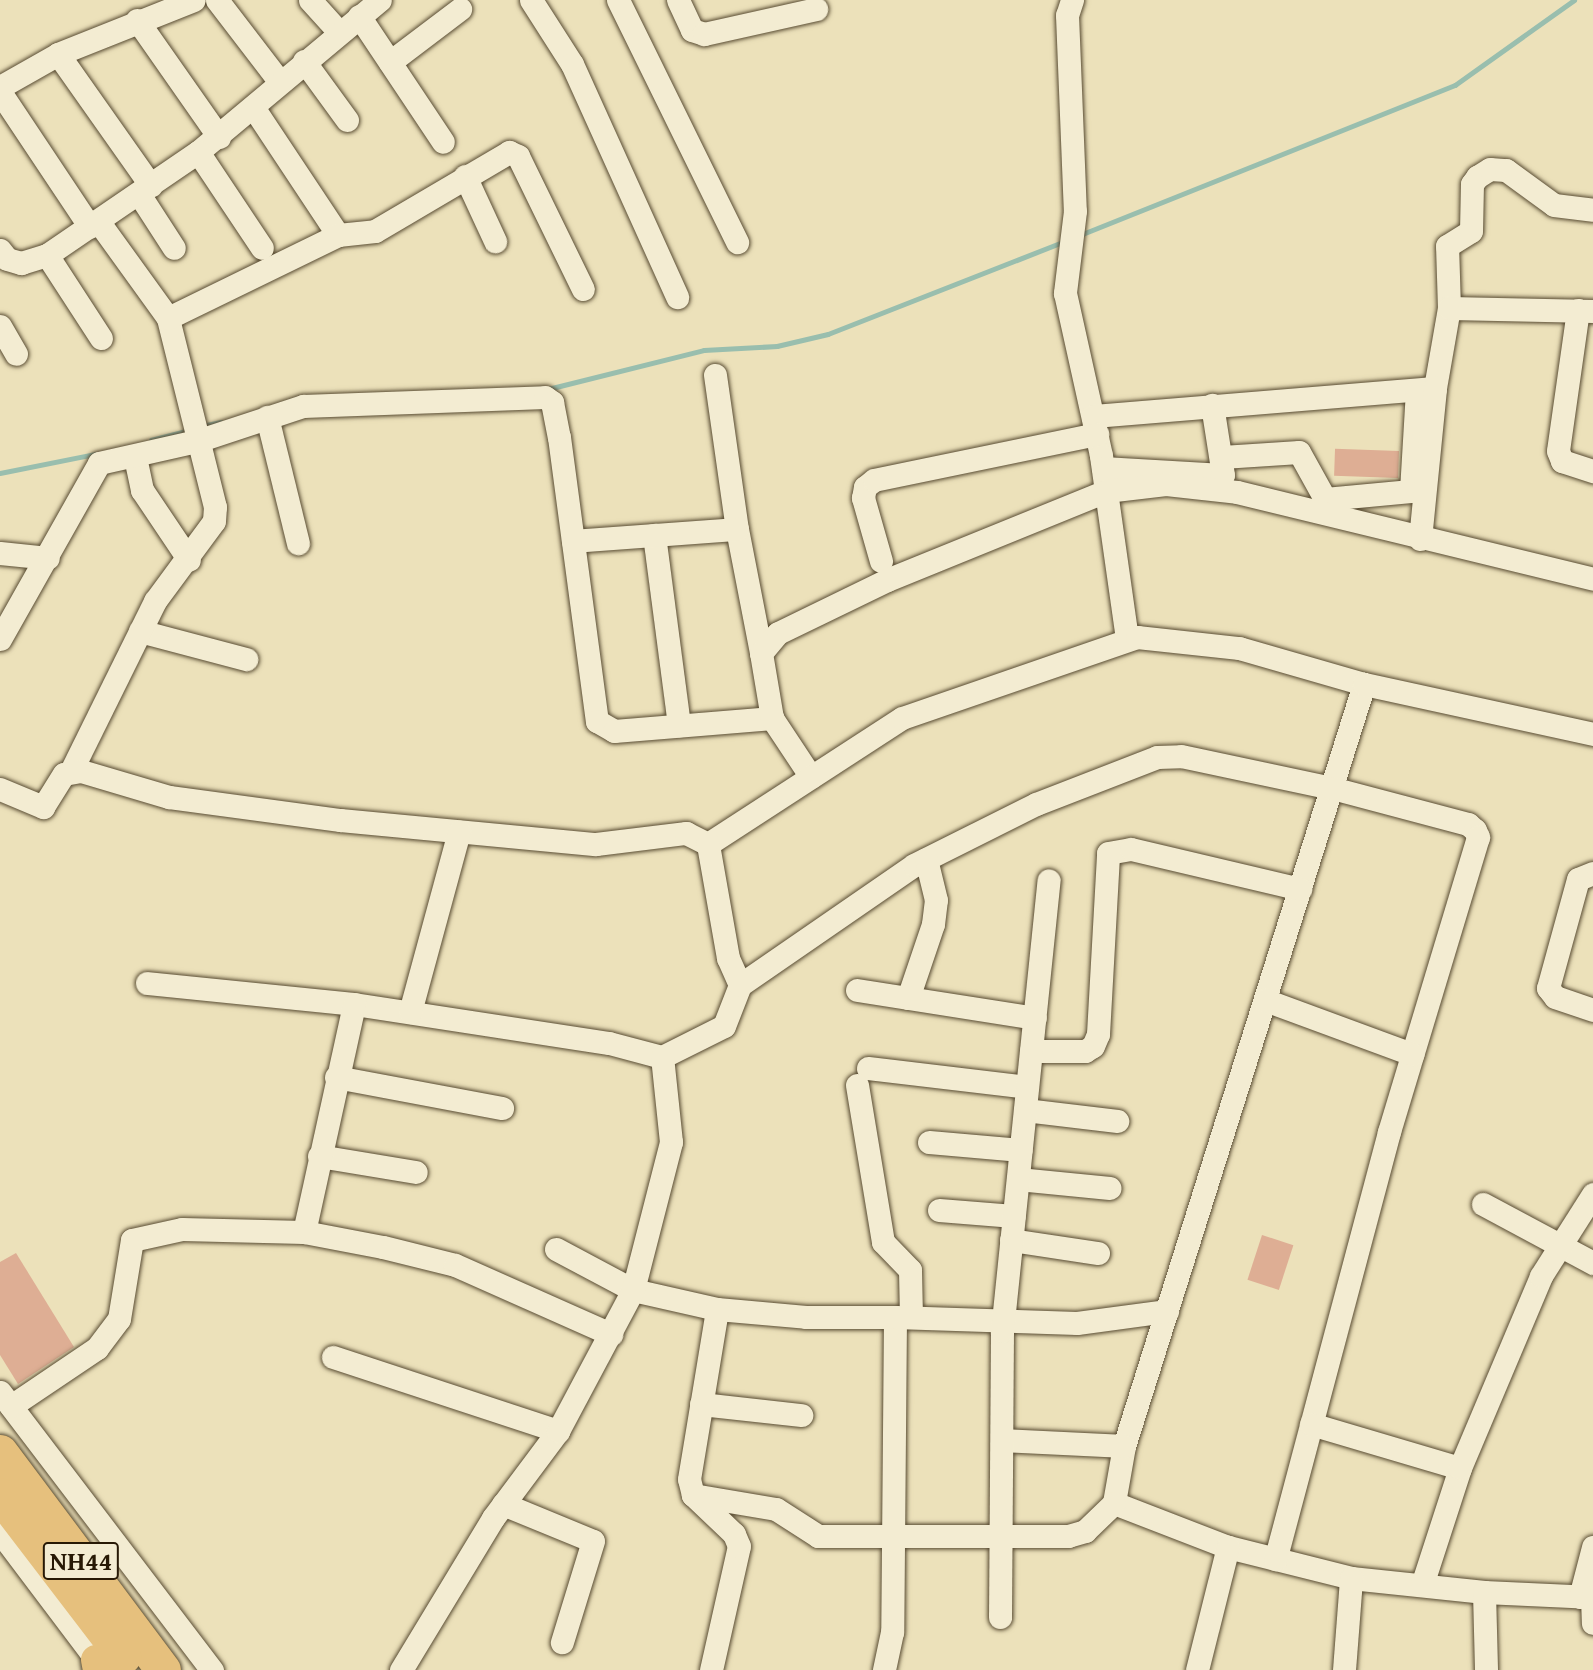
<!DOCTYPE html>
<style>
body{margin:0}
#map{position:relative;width:1593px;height:1670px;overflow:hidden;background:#ece1ba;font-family:"Gentium Book Plus",serif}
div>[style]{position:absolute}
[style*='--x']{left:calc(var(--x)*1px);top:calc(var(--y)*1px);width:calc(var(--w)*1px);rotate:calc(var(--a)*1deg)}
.stream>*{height:4.5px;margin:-2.25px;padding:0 2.25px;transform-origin:2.25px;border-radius:2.25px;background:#99beae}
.building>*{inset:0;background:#deae94;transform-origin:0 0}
.roads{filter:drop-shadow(0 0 2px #584b32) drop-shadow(0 0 2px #584b32)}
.minor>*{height:23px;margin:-11.5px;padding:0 11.5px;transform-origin:11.5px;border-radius:11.5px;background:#f3ecd2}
.major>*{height:30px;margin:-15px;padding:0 15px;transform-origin:15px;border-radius:15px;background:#e6c07d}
.highway>*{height:35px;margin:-17.5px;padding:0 17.5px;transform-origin:17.5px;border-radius:17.5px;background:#e6c07d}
span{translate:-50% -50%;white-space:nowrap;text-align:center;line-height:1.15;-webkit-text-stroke:7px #f3ecd2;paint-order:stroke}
.shield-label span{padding:2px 5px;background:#f3ecd2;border:2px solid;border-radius:5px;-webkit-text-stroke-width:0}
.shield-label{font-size:26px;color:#271905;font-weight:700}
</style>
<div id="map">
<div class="stream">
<div style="--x:1080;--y:235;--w:404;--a:-21.8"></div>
<div style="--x:1455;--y:85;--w:146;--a:-35.5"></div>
<div style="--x:548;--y:389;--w:161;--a:-14"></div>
<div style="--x:704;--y:350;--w:73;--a:-3.1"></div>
<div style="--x:777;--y:346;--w:52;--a:-13.2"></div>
<div style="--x:828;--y:334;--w:255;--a:-21.4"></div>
<div style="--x:202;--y:426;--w:19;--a:-12"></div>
<div style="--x:151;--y:440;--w:40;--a:-14.4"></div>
<div style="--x:0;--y:473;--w:97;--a:-11.3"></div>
</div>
<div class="building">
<div style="left:1399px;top:451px;width:27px;height:64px;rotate:92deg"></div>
<div style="left:1262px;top:1235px;width:33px;height:47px;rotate:18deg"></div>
<div style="clip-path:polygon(16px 1253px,74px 1347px,18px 1384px,0 1355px,0 1262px)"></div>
</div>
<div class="roads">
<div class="minor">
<div style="--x:217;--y:0;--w:103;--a:52.5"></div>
<div style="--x:310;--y:0;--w:42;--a:47.9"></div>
<div style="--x:531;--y:0;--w:76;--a:57.4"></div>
<div style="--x:572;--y:64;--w:256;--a:65.7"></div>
<div style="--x:618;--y:0;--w:270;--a:63.8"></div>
<div style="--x:678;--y:0;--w:33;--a:65"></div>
<div style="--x:692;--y:30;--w:13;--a:18"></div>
<div style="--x:704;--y:34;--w:115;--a:-12.6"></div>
<div style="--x:1072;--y:0;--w:16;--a:108"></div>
<div style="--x:1067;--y:15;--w:196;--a:87.7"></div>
<div style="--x:1075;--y:211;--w:83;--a:97"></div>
<div style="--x:1065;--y:293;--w:167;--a:77.5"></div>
<div style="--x:1101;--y:456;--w:185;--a:81.9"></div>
<div style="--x:359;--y:16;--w:151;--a:56.3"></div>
<div style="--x:137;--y:20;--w:143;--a:55"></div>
<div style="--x:58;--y:54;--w:161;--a:54.8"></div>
<div style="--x:304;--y:61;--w:73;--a:53.9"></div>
<div style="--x:390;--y:62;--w:88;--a:-37.1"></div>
<div style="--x:0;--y:87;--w:67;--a:-29.6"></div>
<div style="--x:58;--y:54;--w:146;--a:-21.7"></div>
<div style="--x:0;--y:92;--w:162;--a:56.3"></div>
<div style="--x:253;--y:107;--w:154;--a:56.4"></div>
<div style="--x:198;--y:152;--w:237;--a:-39.9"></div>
<div style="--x:465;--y:176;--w:72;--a:65.2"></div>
<div style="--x:139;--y:194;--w:64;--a:57.1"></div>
<div style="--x:98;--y:221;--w:120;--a:54.2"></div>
<div style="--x:0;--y:250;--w:11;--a:52"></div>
<div style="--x:7;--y:259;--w:15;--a:16"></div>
<div style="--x:21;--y:263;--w:27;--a:-17"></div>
<div style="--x:47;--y:255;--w:183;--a:-34.3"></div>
<div style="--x:198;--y:152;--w:115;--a:56.3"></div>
<div style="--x:47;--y:255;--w:99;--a:57"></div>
<div style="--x:1449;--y:308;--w:62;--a:-91.8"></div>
<div style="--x:1447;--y:246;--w:28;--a:-32"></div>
<div style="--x:1471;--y:231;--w:47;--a:-88.8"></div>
<div style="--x:1472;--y:184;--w:9;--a:-54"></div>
<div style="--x:1477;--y:177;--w:15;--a:-32"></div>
<div style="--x:1490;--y:169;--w:16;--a:4"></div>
<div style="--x:1506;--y:170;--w:59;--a:36.1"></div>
<div style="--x:1554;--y:205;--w:39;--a:7"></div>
<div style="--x:1578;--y:310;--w:142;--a:98.1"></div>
<div style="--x:1558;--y:451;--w:11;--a:68"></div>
<div style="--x:1562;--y:461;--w:33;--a:18"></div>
<div style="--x:0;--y:326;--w:32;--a:60"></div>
<div style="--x:715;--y:375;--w:156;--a:81.9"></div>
<div style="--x:737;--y:529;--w:126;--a:79"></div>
<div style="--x:1093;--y:416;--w:343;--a:-4.7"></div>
<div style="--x:1435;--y:388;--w:81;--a:-80.1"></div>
<div style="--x:1449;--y:308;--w:144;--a:1.2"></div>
<div style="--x:267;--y:417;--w:130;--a:76.2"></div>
<div style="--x:135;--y:457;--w:34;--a:78"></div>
<div style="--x:142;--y:490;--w:84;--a:56.1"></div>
<div style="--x:1222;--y:457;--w:77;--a:-3.7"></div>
<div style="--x:1299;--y:452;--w:54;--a:61"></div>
<div style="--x:1325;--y:499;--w:86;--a:-5.3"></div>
<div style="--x:1411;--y:491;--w:101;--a:-86.6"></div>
<div style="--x:1103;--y:468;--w:120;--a:3.3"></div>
<div style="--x:1223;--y:475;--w:71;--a:-98.9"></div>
<div style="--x:654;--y:535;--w:192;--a:82.5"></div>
<div style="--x:1420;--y:539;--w:152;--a:-84.3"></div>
<div style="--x:573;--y:541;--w:164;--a:-4.2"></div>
<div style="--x:0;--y:553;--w:48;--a:5.9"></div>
<div style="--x:881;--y:561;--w:66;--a:-105.9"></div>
<div style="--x:863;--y:498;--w:11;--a:-80"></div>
<div style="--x:865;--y:487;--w:11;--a:-38"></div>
<div style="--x:874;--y:480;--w:228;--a:-11.7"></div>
<div style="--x:140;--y:631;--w:110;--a:14.8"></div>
<div style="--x:0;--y:639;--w:202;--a:-60.6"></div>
<div style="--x:99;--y:463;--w:100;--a:-12.7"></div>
<div style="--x:197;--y:441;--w:112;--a:-18.3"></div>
<div style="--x:303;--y:406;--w:242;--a:-2.1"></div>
<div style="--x:545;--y:397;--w:9;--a:36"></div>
<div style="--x:552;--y:402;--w:36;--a:79"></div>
<div style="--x:559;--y:437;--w:287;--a:82.4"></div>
<div style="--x:597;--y:721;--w:20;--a:30"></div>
<div style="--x:614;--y:731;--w:159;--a:-4.7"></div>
<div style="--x:1364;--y:684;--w:799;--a:107.48"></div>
<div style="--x:1124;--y:1446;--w:58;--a:100"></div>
<div style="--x:1114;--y:1503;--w:122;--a:21.1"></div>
<div style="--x:1228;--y:1547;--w:127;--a:14.1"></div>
<div style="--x:1351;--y:1578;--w:134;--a:6"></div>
<div style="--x:1484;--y:1592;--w:109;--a:2.6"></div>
<div style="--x:71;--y:771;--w:190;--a:-63.7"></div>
<div style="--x:155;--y:601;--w:99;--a:-53.6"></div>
<div style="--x:214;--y:521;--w:14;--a:-86"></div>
<div style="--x:215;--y:507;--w:195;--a:-104"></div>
<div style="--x:168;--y:318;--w:189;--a:-26"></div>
<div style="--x:338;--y:235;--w:37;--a:-6"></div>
<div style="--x:375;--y:231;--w:156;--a:-30.5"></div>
<div style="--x:509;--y:152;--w:10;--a:24"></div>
<div style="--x:518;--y:156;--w:148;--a:64"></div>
<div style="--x:811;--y:777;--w:71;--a:-123.5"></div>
<div style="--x:772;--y:718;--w:66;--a:-99.6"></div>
<div style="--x:761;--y:653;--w:26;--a:-50"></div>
<div style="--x:778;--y:633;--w:121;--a:-25.9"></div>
<div style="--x:887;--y:580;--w:236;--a:-22.1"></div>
<div style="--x:1106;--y:491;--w:60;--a:-6.7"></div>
<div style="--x:1166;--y:484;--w:71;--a:6.4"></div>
<div style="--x:1237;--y:492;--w:366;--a:13.7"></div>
<div style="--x:0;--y:789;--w:47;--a:22.7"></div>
<div style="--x:43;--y:807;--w:39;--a:-58"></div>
<div style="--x:64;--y:774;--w:17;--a:-10"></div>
<div style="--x:81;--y:771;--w:92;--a:16.5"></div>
<div style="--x:169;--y:797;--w:173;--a:7.7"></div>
<div style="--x:340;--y:820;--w:257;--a:5.4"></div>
<div style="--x:596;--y:844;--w:91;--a:-7"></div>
<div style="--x:686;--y:833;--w:25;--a:27"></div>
<div style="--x:708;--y:844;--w:231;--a:-33"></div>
<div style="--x:902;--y:718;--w:249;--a:-19"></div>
<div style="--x:1137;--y:637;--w:103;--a:6.2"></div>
<div style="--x:1239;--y:648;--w:130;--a:16.1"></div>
<div style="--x:1364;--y:684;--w:234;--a:12.3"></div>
<div style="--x:1593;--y:873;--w:16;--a:158"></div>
<div style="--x:1578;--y:879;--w:113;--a:105.4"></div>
<div style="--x:1548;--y:988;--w:11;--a:52"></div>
<div style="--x:1555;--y:997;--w:40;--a:18.9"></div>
<div style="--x:147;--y:983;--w:208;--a:5.8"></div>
<div style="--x:354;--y:1004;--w:258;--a:8.7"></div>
<div style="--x:609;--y:1043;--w:55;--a:14.8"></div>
<div style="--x:662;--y:1057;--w:69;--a:-26.6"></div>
<div style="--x:724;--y:1026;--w:44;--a:-68.7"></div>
<div style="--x:740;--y:985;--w:30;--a:-114"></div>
<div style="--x:728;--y:958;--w:116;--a:-100"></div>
<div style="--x:740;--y:985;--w:211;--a:-34.6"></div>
<div style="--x:914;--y:865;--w:136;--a:-26.6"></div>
<div style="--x:1036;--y:804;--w:130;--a:-21.2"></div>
<div style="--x:1157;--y:757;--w:24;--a:-2"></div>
<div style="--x:1181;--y:756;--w:154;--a:12"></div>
<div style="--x:1332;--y:788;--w:141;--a:14.8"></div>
<div style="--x:1468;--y:824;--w:9;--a:41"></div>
<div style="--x:1475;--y:830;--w:8;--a:67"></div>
<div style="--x:1478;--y:837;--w:308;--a:106.8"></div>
<div style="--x:1389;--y:1132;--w:442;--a:104.9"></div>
<div style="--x:857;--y:990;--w:180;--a:8.9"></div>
<div style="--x:908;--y:998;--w:78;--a:-71.3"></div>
<div style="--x:933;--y:924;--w:24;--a:-83"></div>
<div style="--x:936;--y:900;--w:42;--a:-103.7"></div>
<div style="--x:1265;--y:1000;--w:157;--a:20.2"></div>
<div style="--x:410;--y:1012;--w:187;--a:-74.8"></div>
<div style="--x:1031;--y:1051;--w:54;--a:0"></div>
<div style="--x:1085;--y:1051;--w:9;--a:-32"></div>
<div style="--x:1093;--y:1046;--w:13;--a:-67"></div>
<div style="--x:1098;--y:1034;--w:181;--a:-86.8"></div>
<div style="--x:1108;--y:853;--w:23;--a:-10"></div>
<div style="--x:1131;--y:849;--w:174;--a:13.3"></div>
<div style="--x:868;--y:1068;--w:160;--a:6.8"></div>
<div style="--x:336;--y:1077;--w:169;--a:10.6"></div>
<div style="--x:857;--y:1085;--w:159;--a:80.6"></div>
<div style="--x:883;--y:1242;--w:39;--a:46"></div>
<div style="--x:910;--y:1270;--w:47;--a:88.8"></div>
<div style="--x:1025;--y:1110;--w:93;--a:6.8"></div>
<div style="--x:929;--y:1142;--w:92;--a:5"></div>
<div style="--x:319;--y:1156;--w:98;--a:9.4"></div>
<div style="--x:1018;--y:1179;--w:92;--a:5.6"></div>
<div style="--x:1483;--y:1204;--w:125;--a:28.2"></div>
<div style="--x:939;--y:1210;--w:75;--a:4.6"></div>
<div style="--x:304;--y:1232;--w:233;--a:-77.6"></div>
<div style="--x:1011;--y:1240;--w:88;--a:8.5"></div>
<div style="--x:556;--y:1249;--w:87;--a:28"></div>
<div style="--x:633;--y:1290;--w:86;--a:12.7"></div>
<div style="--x:717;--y:1309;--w:89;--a:5.1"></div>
<div style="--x:806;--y:1317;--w:89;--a:0"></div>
<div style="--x:895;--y:1317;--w:315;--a:90.5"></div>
<div style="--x:892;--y:1632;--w:39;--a:102"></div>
<div style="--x:895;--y:1317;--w:182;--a:1.9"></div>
<div style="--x:1077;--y:1323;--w:91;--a:-7.6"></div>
<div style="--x:333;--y:1357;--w:237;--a:18.2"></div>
<div style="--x:0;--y:1392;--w:350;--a:52.7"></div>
<div style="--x:701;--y:1404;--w:101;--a:6.3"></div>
<div style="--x:11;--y:1406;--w:104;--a:-34"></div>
<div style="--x:97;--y:1348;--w:36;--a:-53"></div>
<div style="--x:119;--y:1319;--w:80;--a:-80.7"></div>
<div style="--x:132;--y:1240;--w:51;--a:-12.4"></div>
<div style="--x:182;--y:1229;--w:122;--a:1.4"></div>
<div style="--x:304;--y:1232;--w:80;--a:10.8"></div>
<div style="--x:383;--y:1247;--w:74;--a:14"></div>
<div style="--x:455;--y:1265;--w:171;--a:23.9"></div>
<div style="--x:1311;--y:1424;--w:155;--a:16.5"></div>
<div style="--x:1460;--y:1468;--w:123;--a:108"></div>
<div style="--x:1002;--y:1440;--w:122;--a:2.8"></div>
<div style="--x:1460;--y:1468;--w:208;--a:-67.1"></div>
<div style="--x:1541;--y:1276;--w:97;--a:-57.6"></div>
<div style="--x:693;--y:1495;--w:84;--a:9.6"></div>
<div style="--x:776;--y:1509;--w:50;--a:32.7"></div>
<div style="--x:818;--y:1536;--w:250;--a:0"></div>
<div style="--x:1068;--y:1536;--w:18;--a:-16"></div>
<div style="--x:1085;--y:1531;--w:40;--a:-44"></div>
<div style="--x:503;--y:1504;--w:97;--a:22.3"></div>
<div style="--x:593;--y:1541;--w:106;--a:107.1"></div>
<div style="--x:0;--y:1532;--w:173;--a:53"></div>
<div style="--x:1484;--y:1592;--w:78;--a:88.5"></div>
<div style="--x:1580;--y:1597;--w:52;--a:-75.4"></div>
<div style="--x:1592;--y:1597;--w:26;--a:88"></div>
<div style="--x:1000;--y:1617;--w:286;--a:-89.6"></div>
<div style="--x:1002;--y:1331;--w:453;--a:-84.1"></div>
<div style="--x:401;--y:1670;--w:178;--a:-58.8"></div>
<div style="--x:493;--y:1518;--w:109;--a:-53.2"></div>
<div style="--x:558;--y:1431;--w:160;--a:-62"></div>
<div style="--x:633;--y:1290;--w:153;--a:-75.6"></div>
<div style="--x:671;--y:1142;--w:85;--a:-96"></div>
<div style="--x:711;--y:1670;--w:127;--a:-77.3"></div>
<div style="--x:739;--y:1546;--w:13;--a:-113"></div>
<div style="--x:734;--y:1534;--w:57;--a:-136.4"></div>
<div style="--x:693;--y:1495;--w:16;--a:-104"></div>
<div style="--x:689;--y:1479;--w:172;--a:-80.6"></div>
<div style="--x:1197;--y:1670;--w:127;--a:-75.9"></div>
<div style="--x:1344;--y:1670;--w:92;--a:-85.6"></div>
</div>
<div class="major">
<div style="--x:96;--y:1660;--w:10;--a:79"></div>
</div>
<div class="highway">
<div style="--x:0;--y:1452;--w:272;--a:53.2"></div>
<div style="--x:0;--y:1495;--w:203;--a:52.6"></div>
</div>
</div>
<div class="shield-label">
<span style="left:81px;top:1561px">NH44</span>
</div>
</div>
